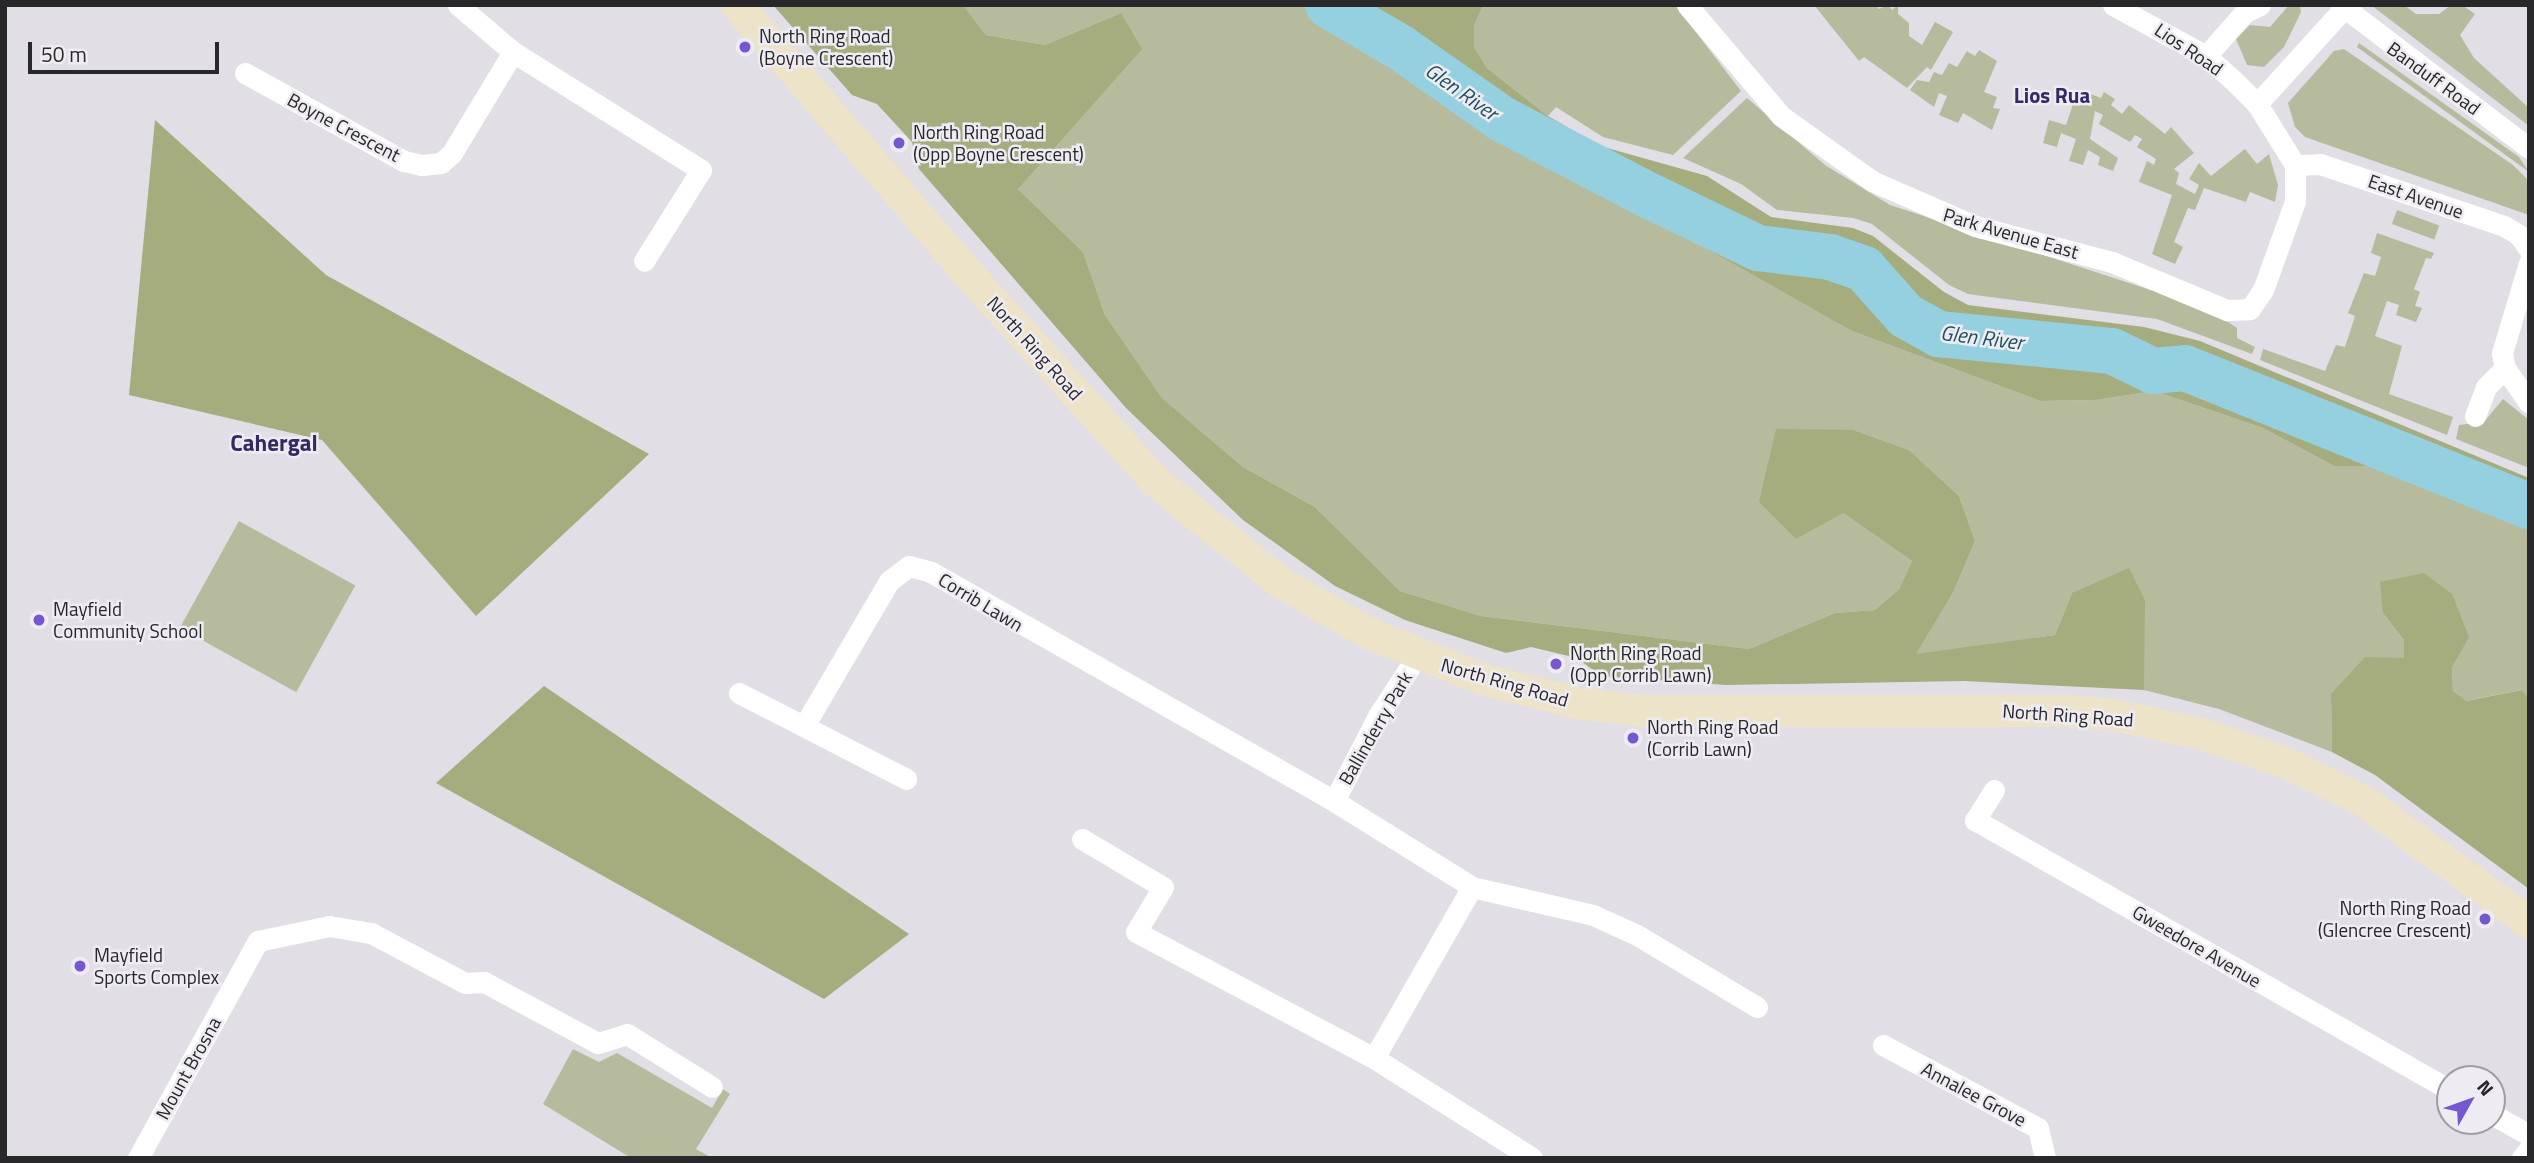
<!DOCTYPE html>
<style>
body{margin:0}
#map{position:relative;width:2534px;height:1163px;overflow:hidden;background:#e1dee5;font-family:"Titillium Web",sans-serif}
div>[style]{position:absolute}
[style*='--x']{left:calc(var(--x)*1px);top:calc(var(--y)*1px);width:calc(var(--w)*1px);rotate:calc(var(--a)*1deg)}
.green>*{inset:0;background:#b6bb9d;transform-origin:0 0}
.forest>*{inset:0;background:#a5ac7e}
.river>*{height:46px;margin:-23px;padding:0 23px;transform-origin:23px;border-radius:23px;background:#95d0e0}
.minor>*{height:21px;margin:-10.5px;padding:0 10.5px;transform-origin:10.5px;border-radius:10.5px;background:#fff}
.secondary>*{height:32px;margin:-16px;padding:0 16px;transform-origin:16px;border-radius:16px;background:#ece3c9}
.dots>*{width:19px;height:19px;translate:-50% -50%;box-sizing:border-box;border:4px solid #eeecf2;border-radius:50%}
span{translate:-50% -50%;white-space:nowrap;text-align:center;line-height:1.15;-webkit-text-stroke:5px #eeecf2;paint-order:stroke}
.poi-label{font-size:19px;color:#282729}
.left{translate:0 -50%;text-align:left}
.right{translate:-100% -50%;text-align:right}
.street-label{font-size:19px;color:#282729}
.water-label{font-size:21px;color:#1e515d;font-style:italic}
.neighbourhood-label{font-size:21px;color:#372964;font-weight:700}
.quarter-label{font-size:23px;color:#372964;font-weight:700}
.frame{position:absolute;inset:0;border:7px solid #282729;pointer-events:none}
.north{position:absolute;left:2436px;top:1065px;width:70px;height:70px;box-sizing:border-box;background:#eeecf2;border:2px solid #9f9da2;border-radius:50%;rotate:50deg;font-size:19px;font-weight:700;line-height:28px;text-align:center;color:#282729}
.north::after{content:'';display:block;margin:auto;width:24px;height:32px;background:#7557d1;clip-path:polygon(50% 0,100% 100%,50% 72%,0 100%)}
.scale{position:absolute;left:28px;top:42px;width:191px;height:32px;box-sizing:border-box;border:4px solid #282729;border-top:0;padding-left:9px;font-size:21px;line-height:24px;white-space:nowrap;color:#282729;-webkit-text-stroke:5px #eeecf2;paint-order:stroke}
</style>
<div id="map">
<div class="green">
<div style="clip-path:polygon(963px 5px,1362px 5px,1391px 31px,1425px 77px,1852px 331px,2041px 401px,2096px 400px,2154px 391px,2263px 428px,2334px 466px,2380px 466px,2529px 522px,2529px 700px,2521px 690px,2465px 701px,2453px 691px,2452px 667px,2383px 613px,2404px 640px,2404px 658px,2331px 694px,2332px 752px,2219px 709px,2144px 690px,2143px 655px,2072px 593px,2055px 635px,1915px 655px,1953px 593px,1975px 541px,1959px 496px,1909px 450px,1854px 430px,1843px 513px,1912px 561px,1899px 589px,1875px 610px,1835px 613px,1749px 649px,1481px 616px,1400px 591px,1315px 507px,1243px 467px,1162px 398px,1105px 315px,1083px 252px,1018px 189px,1075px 121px,1121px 13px,1045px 45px,986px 35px)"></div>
<div style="clip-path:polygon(1483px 5px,1675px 5px,1741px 91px,1673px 155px,1603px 137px,1556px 107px,1548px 116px,1487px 68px,1474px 47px,1473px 25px)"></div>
<div style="clip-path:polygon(1814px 5px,1876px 5px,1879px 9px,1888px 5px,1892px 10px,1898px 5px,1898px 14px,1909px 23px,1909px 36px,1922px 45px,1935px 22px,1953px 32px,1931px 70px,1927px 67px,1907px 88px,1864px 57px,1859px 61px)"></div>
<div style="clip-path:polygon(2289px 5px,2300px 5px,2301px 12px,2284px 47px,2264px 67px,2247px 65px,2236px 39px,2250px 25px,2270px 27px)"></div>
<div style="clip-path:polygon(2371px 5px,2404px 5px,2416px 14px,2439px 14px,2451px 5px,2462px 5px,2475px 14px,2460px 35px,2474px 58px,2529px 108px,2529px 126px)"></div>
<div style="clip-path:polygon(2359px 43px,2519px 157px,2529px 172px,2357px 47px)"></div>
<div style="clip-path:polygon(2344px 49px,2513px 165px,2529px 181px,2529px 215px,2305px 137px,2295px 127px,2288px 103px,2334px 51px)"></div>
<div style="clip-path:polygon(1979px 50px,1997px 61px,1984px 92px,1997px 97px,1993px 108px,2000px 109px,1992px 130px,1963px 113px,1958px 123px,1939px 115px,1947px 96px,1939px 93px,1934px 107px,1910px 90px,1917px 80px,1929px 82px,1934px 72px,1942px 75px,1949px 63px,1957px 67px,1967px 51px,1975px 56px)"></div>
<div style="clip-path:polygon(2078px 89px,2101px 98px,2104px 92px,2115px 99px,2111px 105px,2122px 114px,2129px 105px,2165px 134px,2171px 127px,2194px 153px,2174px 169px,2179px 173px,2176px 184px,2195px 194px,2199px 185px,2189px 179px,2199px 163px,2211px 176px,2245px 149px,2257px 164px,2269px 154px,2278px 185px,2275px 202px,2250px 192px,2246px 202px,2204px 188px,2195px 210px,2188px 208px,2174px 242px,2183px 247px,2175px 264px,2152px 254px,2172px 195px,2139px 182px,2147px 161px,2154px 165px,2156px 159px,2137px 147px,2142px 139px,2135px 135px,2130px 142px,2099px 124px,2103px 115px,2095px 111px,2090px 139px,2118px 158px,2113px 171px,2098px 165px,2100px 157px,2088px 150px,2083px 165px,2069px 161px,2076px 139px,2061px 133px,2057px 147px,2043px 143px,2049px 120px,2066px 125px)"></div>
<div style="clip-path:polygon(1747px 98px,1825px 165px,1890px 205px,2166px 295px,2228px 322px,2237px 328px,2237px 338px,2255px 347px,2252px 354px,2157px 319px,1968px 294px,1949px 285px,1872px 224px,1853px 218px,1777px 210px,1741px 184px,1683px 158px)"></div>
<div style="left:2397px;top:210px;width:45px;height:15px;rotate:20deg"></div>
<div style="clip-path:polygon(2377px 233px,2434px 253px,2431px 259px,2426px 258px,2414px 289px,2420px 292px,2415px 306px,2422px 308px,2416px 322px,2396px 315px,2399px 305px,2387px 301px,2375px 336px,2402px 346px,2389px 394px,2453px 417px,2447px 435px,2260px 360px,2263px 349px,2325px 371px,2336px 345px,2345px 347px,2355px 316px,2348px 313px,2364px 273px,2375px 276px,2381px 257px,2371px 253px)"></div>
<div style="clip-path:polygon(2503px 399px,2529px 420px,2529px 468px,2456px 439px,2459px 425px,2484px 422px)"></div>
<div style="left:239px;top:521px;width:133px;height:122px;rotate:29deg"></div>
<div style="clip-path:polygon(573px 1049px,599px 1062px,617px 1053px,712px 1108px,723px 1089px,730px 1094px,696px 1149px,712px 1158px,631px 1158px,543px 1104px)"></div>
</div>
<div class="forest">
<div style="clip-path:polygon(773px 5px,963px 5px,986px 35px,1045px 45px,1121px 13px,1142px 49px,1018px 189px,1083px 252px,1105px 315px,1162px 398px,1243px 467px,1315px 507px,1400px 591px,1481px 616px,1749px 649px,1835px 613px,1875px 610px,1899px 589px,1912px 561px,1843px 513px,1796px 539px,1759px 502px,1776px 429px,1854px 430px,1909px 450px,1959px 496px,1975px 541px,1953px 593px,1916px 654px,2055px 635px,2072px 593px,2129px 568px,2145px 600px,2144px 690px,1964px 681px,1726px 685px,1601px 676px,1577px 658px,1531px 647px,1506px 653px,1405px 620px,1335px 586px,1243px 520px,1126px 408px,919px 169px,912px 142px,877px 104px,852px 95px)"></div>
<div style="clip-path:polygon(1362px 5px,1483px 5px,1474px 25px,1474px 47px,1487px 68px,1548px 116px,1600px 146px,1707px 176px,1771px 217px,1853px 228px,1873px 236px,1944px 292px,1968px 305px,2144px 327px,2200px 341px,2529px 478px,2529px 522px,2380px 466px,2334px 466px,2263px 428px,2154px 391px,2096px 400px,2041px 401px,1852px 331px,1486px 123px,1425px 77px,1391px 31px)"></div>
<div style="clip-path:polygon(155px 120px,326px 275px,649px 454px,476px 616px,322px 440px,129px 395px)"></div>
<div style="clip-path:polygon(2424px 573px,2452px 594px,2469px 637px,2452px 667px,2453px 691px,2466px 701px,2522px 690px,2529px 700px,2529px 889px,2375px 775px,2332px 752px,2331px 694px,2365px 657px,2404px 658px,2404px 640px,2383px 613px,2380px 582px)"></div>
<div style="clip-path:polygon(544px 686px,909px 934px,824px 999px,436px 783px)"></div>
</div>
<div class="river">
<div style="--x:1328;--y:5;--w:85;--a:30.5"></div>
<div style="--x:1401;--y:48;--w:123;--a:35.1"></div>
<div style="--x:1502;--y:119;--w:169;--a:27.5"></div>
<div style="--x:1652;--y:197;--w:118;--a:25.7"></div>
<div style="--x:1758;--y:248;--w:73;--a:7.1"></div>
<div style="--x:1830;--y:257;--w:36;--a:19"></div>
<div style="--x:1864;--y:269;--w:63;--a:48.2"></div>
<div style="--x:1906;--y:316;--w:37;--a:29"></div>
<div style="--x:1938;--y:334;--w:175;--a:5.6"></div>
<div style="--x:2112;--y:351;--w:46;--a:26"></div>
<div style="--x:2153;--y:371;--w:32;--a:-5"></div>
<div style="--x:2185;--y:368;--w:371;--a:21.9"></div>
</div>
<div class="minor">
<div style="--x:458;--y:5;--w:72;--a:40.5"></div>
<div style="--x:513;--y:52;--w:222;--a:32.1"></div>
<div style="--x:701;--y:170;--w:107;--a:122.1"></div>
<div style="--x:1687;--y:5;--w:145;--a:49.7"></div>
<div style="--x:1781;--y:116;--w:112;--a:35.5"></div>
<div style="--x:1872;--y:181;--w:112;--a:23.6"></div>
<div style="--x:1975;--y:226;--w:142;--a:14.7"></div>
<div style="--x:2112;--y:262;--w:125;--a:22.7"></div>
<div style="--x:2227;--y:310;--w:23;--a:-2"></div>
<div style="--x:2250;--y:309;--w:23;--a:-56"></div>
<div style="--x:2263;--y:290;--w:95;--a:-70.2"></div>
<div style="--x:2295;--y:201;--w:36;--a:-90"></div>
<div style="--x:2295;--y:165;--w:72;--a:-121.9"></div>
<div style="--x:2257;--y:104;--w:35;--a:-135"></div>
<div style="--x:2232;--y:79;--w:35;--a:-139"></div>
<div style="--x:2206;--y:56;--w:106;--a:-151.3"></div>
<div style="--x:2341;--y:5;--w:236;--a:37.3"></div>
<div style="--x:2206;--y:56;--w:57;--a:-48.5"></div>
<div style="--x:2244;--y:13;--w:18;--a:-27"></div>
<div style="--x:245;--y:73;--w:182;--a:29"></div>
<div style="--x:404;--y:161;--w:18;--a:13"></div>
<div style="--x:422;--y:165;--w:19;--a:-6"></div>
<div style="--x:441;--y:163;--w:15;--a:-42"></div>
<div style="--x:452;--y:153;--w:118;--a:-58.9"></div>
<div style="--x:2257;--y:104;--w:130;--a:-47.8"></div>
<div style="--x:2295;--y:165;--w:25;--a:-2"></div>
<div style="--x:2320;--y:164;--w:194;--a:18.6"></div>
<div style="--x:2504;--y:226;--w:16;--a:30"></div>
<div style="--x:2518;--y:234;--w:19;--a:54"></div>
<div style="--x:2529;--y:263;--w:94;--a:106.7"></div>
<div style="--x:2502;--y:353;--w:15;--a:79"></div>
<div style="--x:2505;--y:368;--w:42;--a:55.6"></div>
<div style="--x:2475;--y:416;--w:31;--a:-69"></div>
<div style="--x:2486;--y:387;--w:27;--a:-45"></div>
<div style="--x:739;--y:693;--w:188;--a:27.2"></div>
<div style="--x:804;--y:726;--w:168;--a:-59.6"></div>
<div style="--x:889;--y:581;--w:25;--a:-37"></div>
<div style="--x:909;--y:566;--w:23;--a:15"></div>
<div style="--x:931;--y:572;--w:464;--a:29.6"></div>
<div style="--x:1334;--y:801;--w:163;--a:31.9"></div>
<div style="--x:1472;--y:887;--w:124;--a:13"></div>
<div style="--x:1593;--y:915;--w:48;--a:24.4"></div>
<div style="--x:1637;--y:935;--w:140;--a:31"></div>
<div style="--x:1994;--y:790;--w:36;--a:122"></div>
<div style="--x:1975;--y:820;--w:546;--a:29.61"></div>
<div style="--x:1334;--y:801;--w:96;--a:-62.6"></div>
<div style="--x:1378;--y:716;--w:72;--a:-57"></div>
<div style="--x:1082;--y:839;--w:94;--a:30.7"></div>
<div style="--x:1163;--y:887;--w:52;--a:121"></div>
<div style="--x:1136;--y:932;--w:269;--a:27.9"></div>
<div style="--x:1374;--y:1058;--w:187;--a:32.3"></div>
<div style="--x:1883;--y:1045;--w:176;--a:28.2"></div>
<div style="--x:2038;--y:1128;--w:31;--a:77"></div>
<div style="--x:1374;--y:1058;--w:197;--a:-60.2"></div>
<div style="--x:2492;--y:1114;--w:43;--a:29.6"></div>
<div style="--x:138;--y:1158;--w:248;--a:-61.1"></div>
<div style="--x:258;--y:941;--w:73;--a:-11.9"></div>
<div style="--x:329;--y:926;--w:43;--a:9.5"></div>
<div style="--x:371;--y:933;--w:106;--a:28"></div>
<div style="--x:465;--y:983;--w:19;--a:-3"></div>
<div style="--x:484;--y:982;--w:129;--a:28.2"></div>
<div style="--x:598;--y:1043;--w:30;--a:-17"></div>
<div style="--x:627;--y:1034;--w:100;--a:31.9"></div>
<div style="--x:2522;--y:1158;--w:11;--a:-52"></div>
</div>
<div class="secondary">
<div style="--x:737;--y:5;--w:345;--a:49.3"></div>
<div style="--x:962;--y:267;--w:290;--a:47.9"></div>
<div style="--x:1156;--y:482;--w:161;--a:38.9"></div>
<div style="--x:1281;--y:583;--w:103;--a:29.8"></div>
<div style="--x:1370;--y:634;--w:124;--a:21.8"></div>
<div style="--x:1485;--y:680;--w:95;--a:14"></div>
<div style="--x:1577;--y:703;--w:65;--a:7"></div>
<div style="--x:1642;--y:711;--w:425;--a:0"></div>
<div style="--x:2067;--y:711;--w:47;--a:4.9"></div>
<div style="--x:2114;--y:715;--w:90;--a:12.2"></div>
<div style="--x:2202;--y:734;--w:92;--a:19"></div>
<div style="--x:2289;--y:764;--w:85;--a:26.6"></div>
<div style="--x:2365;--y:802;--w:204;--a:36.4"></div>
</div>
<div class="dots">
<div style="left:745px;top:47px;background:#7557d1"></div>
<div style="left:899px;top:143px;background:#7557d1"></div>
<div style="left:39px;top:620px;background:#7557d1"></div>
<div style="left:1556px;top:664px;background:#7557d1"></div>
<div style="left:1633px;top:738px;background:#7557d1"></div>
<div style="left:2485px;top:919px;background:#7557d1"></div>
<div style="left:80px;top:966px;background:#7557d1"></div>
</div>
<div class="poi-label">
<span class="left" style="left:759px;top:47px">North Ring Road<br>(Boyne Crescent)</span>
<span class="left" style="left:913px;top:143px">North Ring Road<br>(Opp Boyne Crescent)</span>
<span class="left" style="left:53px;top:620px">Mayfield<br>Community School</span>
<span class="left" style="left:1570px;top:664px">North Ring Road<br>(Opp Corrib Lawn)</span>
<span class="left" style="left:1647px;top:738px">North Ring Road<br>(Corrib Lawn)</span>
<span class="right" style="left:2471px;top:919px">North Ring Road<br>(Glencree Crescent)</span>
<span class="left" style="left:94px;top:966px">Mayfield<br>Sports Complex</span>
</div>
<div class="street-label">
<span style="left:2189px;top:49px;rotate:34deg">Lios Road</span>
<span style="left:2434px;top:78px;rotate:36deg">Banduff Road</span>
<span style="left:344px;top:127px;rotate:28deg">Boyne Crescent</span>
<span style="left:2416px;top:196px;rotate:19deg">East Avenue</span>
<span style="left:2011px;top:233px;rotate:16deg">Park Avenue East</span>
<span style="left:1035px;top:348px;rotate:48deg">North Ring Road</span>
<span style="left:981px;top:602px;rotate:31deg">Corrib Lawn</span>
<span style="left:1505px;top:682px;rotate:16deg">North Ring Road</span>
<span style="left:2068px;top:715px;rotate:4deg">North Ring Road</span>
<span style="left:1375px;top:728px;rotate:-60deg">Ballinderry Park</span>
<span style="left:2197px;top:946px;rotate:30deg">Gweedore Avenue</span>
<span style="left:188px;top:1068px;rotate:-61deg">Mount Brosna</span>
<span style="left:1974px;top:1094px;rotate:28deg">Annalee Grove</span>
</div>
<div class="water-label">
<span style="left:1462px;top:91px;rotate:35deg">Glen River</span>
<span style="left:1982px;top:337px;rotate:7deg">Glen River</span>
</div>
<div class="neighbourhood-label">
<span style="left:2052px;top:95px">Lios Rua</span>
</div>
<div class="quarter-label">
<span style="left:274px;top:443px">Cahergal</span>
</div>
<div class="frame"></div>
<div class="north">N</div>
<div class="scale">50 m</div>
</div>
